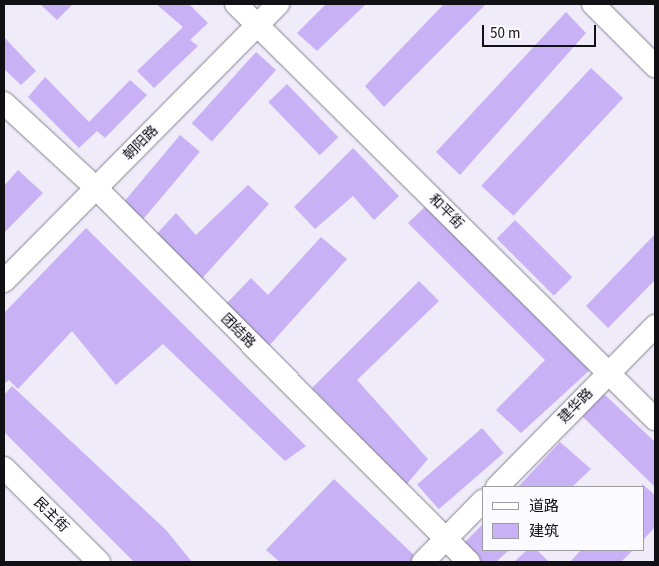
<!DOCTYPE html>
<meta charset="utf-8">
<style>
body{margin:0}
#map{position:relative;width:659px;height:566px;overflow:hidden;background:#efebf8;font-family:"Source Sans 3","Noto Sans SC",sans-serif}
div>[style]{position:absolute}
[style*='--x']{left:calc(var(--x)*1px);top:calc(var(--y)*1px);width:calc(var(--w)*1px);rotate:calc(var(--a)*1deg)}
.building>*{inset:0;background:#c8b2f5;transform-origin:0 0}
.roads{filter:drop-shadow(0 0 1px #85828e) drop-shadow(0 0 1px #85828e)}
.minor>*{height:22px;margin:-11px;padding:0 11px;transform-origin:11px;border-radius:11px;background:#fff}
span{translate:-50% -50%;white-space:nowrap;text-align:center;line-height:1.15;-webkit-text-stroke:4px #fbfaff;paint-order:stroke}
.street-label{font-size:14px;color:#111014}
.frame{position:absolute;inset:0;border:5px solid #111014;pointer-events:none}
.legend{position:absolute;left:482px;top:486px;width:162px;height:65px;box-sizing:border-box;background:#fbfaff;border:1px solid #9d9ca1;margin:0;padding:6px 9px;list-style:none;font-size:15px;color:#111014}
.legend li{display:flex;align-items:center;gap:10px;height:25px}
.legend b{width:25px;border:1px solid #9d9ca1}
.scale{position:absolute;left:482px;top:25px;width:114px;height:22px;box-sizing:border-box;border:2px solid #111014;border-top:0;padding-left:6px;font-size:15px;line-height:18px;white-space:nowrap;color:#111014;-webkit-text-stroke:4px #fbfaff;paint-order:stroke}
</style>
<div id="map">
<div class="building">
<div style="clip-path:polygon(40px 4px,73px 4px,57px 20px)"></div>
<div style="clip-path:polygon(156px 4px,189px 4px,208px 23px,190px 40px,198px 46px,154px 88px,137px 71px,183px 27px)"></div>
<div style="clip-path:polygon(326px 4px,366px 4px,317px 51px,297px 33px)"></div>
<div style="clip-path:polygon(444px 4px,486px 4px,384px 107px,365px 86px)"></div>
<div style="clip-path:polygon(566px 12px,586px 33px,460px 175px,436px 152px)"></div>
<div style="clip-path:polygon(4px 37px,36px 71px,21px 85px,4px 69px)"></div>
<div style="left:256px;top:52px;width:27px;height:96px;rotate:42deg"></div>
<div style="left:591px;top:68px;width:44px;height:161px;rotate:43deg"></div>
<div style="clip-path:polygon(45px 77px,89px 122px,130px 80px,147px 95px,105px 138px,97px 131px,79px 148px,28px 97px)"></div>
<div style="left:287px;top:84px;width:74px;height:26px;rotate:46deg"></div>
<div style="left:180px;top:135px;width:26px;height:88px;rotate:40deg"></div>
<div style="clip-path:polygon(353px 148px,399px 196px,374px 220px,353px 196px,315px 229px,294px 207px)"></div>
<div style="clip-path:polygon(18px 170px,43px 193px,4px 233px,4px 186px)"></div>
<div style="clip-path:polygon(248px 185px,269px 204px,198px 283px,152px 239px,176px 213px,196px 235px)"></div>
<div style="clip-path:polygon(428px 204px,591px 369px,521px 433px,496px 410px,545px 360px,408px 223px)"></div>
<div style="left:515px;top:220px;width:81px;height:26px;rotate:45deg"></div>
<div style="clip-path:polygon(86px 228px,306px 446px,285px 461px,163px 344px,116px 385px,72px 331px,18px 389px,9px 380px,4px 384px,4px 313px)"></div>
<div style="clip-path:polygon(655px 234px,655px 280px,608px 328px,586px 306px)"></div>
<div style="clip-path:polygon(321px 237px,347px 259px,267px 348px,226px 304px,251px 278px,268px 295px)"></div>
<div style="clip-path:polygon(419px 281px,439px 301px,357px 380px,428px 459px,406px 485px,312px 388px)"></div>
<div style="clip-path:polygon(12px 386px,166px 530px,192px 562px,134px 562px,4px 432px,4px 395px)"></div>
<div style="clip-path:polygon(604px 394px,655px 442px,655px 487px,582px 416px)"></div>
<div style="left:482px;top:428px;width:33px;height:86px;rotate:49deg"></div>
<div style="clip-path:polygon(560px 442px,591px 469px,572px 487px,518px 487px)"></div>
<div style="clip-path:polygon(334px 479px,418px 559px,415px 562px,280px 562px,266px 550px)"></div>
<div style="clip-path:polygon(642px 484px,655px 495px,655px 527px,643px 540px)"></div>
<div style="clip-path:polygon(483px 524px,483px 550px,509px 550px,496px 562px,482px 562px,463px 544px)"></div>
<div style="clip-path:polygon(527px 550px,537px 550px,549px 562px,514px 562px)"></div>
<div style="clip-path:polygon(581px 550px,633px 550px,621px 562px,570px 562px)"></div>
</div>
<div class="roads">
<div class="minor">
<div style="--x:236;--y:4;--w:590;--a:44.73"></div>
<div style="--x:593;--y:4;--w:88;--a:45"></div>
<div style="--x:4;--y:103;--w:125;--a:42.7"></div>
<div style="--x:96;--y:188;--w:528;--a:45.08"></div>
<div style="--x:4;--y:281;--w:390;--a:-45.3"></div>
<div style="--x:4;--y:468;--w:134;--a:44.7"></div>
<div style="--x:497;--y:487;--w:226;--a:-45.5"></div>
<div style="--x:423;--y:562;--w:86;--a:-45.5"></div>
</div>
</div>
<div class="street-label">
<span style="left:141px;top:143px;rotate:-45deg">朝阳路</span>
<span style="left:446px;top:212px;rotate:45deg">和平街</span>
<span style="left:238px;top:331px;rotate:45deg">团结路</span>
<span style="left:576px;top:406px;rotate:-46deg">建华路</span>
<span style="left:51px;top:515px;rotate:45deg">民主街</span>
</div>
<div class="frame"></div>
<ul class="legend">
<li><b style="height:6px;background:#fff"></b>道路</li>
<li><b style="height:14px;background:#c8b2f5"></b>建筑</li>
</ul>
<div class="scale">50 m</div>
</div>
